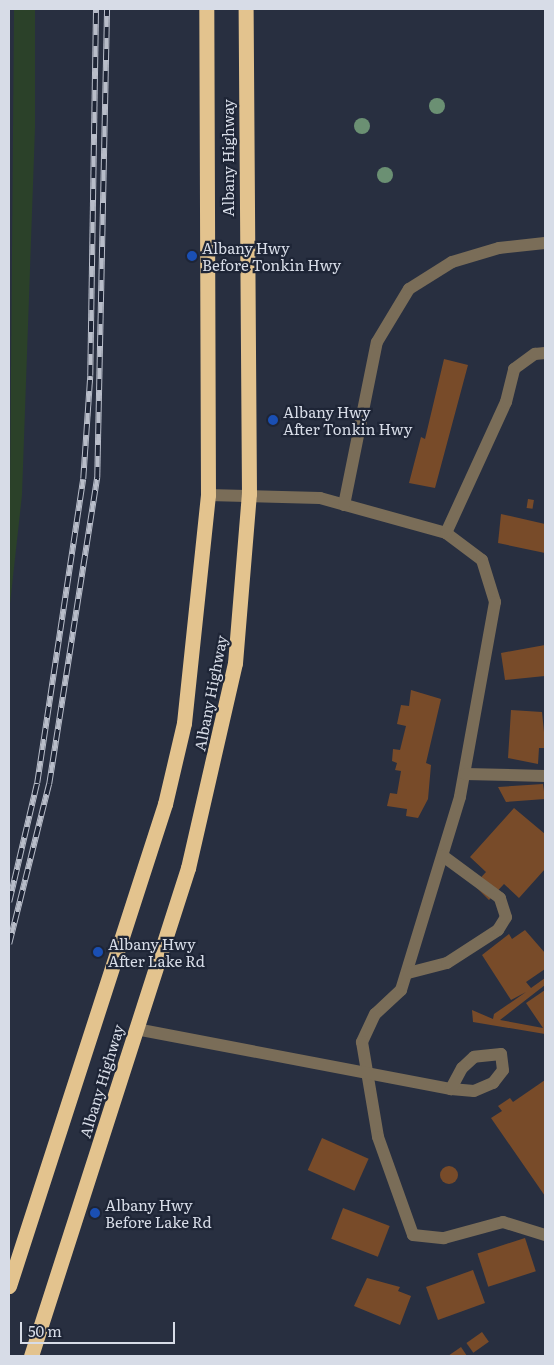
<!DOCTYPE html>
<style>
body{margin:0}
#map{position:relative;width:554px;height:1365px;overflow:hidden;background:#282f40;font-family:Literata,serif}
div>[style]{position:absolute}
[style*='--x']{left:calc(var(--x)*1px);top:calc(var(--y)*1px);width:calc(var(--w)*1px);rotate:calc(var(--a)*1deg)}
.green>*{inset:0;background:#2b4129}
.building>*{inset:0;background:#784b29;transform-origin:0 0}
.round{border-radius:50%}
.minor>*{height:12px;margin:-6px;padding:0 6px;transform-origin:6px;border-radius:6px;background:#7a6d58}
.highway>*{height:15px;margin:-7.5px;padding:0 7.5px;transform-origin:7.5px;border-radius:7.5px;background:#e3c38e}
.rail>*{height:5.5px;margin-top:-2.75px;transform-origin:0;background:repeating-linear-gradient(90deg,#1e2536 0 11px,#b8bdc9 0 22px);box-sizing:border-box;border-block:1px solid #b8bdc9}
.trees>*{width:16px;height:16px;margin:-8px;border-radius:50%;background:#6b9073}
.dots>*{width:14px;height:14px;translate:-50% -50%;box-sizing:border-box;border:2px solid #1e2536;border-radius:50%}
span{translate:-50% -50%;white-space:nowrap;text-align:center;line-height:1.15;-webkit-text-stroke:4.5px #1e2536;paint-order:stroke}
.street-label{font-size:15px;color:#d7dce7}
.poi-label{font-size:15px;color:#d7dce7}
.left{translate:0 -50%;text-align:left}
.frame{position:absolute;inset:0;border:10px solid #d7dce7;pointer-events:none}
.scale{position:absolute;left:20px;top:1322px;width:155px;height:22px;box-sizing:border-box;border:2px solid #d7dce7;border-top:0;padding-left:6px;font-size:15px;line-height:18px;white-space:nowrap;color:#d7dce7;-webkit-text-stroke:4px #1e2536;paint-order:stroke}
</style>
<div id="map">
<div class="green">
<div style="clip-path:polygon(14px 9px,35px 9px,35px 128px,22px 495px,9px 613px)"></div>
</div>
<div class="building">
<div style="clip-path:polygon(444px 359px,468px 365px,435px 488px,409px 483px,421px 437px,425px 439px)"></div>
<div style="left:528px;top:499px;width:6px;height:9px;rotate:9deg"></div>
<div style="clip-path:polygon(501px 514px,545px 524px,545px 553px,498px 543px)"></div>
<div style="clip-path:polygon(545px 645px,545px 676px,505px 680px,501px 653px)"></div>
<div style="clip-path:polygon(411px 690px,441px 699px,426px 763px,431px 765px,428px 799px,418px 818px,406px 816px,407px 809px,387px 806px,390px 793px,397px 794px,401px 771px,395px 770px,397px 763px,392px 761px,393px 749px,400px 750px,406px 726px,397px 724px,401px 705px,409px 706px)"></div>
<div style="clip-path:polygon(511px 710px,542px 712px,545px 742px,545px 748px,539px 748px,538px 764px,508px 758px)"></div>
<div style="clip-path:polygon(543px 784px,545px 799px,506px 802px,498px 787px)"></div>
<div style="clip-path:polygon(514px 808px,545px 834px,545px 869px,519px 898px,504px 884px,489px 900px,474px 885px,486px 872px,470px 857px)"></div>
<div style="clip-path:polygon(525px 930px,545px 953px,545px 969px,526px 982px,531px 988px,545px 978px,545px 985px,500px 1020px,543px 1028px,526px 1003px,545px 990px,545px 1034px,473px 1022px,472px 1010px,493px 1019px,494px 1014px,526px 992px,511px 1000px,482px 955px,509px 934px,512px 939px)"></div>
<div style="clip-path:polygon(545px 1080px,545px 1196px,491px 1118px,502px 1111px,498px 1106px,510px 1098px,513px 1102px)"></div>
<div style="left:322px;top:1138px;width:51px;height:35px;rotate:24deg"></div>
<div class="round" style="left:440px;top:1166px;width:18px;height:18px"></div>
<div style="left:343px;top:1208px;width:50px;height:33px;rotate:21deg"></div>
<div style="left:525px;top:1238px;width:35px;height:50px;rotate:72deg"></div>
<div style="left:473px;top:1270px;width:35px;height:50px;rotate:70deg"></div>
<div style="clip-path:polygon(367px 1278px,400px 1287px,398px 1291px,411px 1296px,400px 1325px,354px 1306px)"></div>
<div style="left:482px;top:1332px;width:12px;height:19px;rotate:55deg"></div>
<div style="clip-path:polygon(461px 1347px,467px 1356px,448px 1356px)"></div>
</div>
<div class="minor">
<div style="--x:208;--y:495;--w:112;--a:1.5"></div>
<div style="--x:320;--y:498;--w:131;--a:15.5"></div>
<div style="--x:446;--y:533;--w:45;--a:36.9"></div>
<div style="--x:482;--y:560;--w:44;--a:72.8"></div>
<div style="--x:495;--y:602;--w:198;--a:100.2"></div>
<div style="--x:460;--y:797;--w:202;--a:107"></div>
<div style="--x:401;--y:990;--w:35;--a:137"></div>
<div style="--x:375;--y:1014;--w:31;--a:115"></div>
<div style="--x:362;--y:1042;--w:96;--a:80.4"></div>
<div style="--x:378;--y:1137;--w:104;--a:70.3"></div>
<div style="--x:413;--y:1235;--w:31;--a:6"></div>
<div style="--x:444;--y:1238;--w:61;--a:-15.2"></div>
<div style="--x:503;--y:1222;--w:44;--a:17.2"></div>
<div style="--x:344;--y:505;--w:166;--a:-78.6"></div>
<div style="--x:377;--y:342;--w:62;--a:-58.9"></div>
<div style="--x:409;--y:289;--w:51;--a:-32.1"></div>
<div style="--x:452;--y:262;--w:49;--a:-16.6"></div>
<div style="--x:499;--y:248;--w:46;--a:-6.2"></div>
<div style="--x:446;--y:533;--w:144;--a:-65.4"></div>
<div style="--x:506;--y:402;--w:34;--a:-76"></div>
<div style="--x:514;--y:369;--w:26;--a:-36"></div>
<div style="--x:535;--y:354;--w:10;--a:-6"></div>
<div style="--x:465;--y:774;--w:80;--a:1.4"></div>
<div style="--x:408;--y:973;--w:40;--a:-14.4"></div>
<div style="--x:447;--y:963;--w:61;--a:-32.9"></div>
<div style="--x:498;--y:930;--w:15;--a:-58"></div>
<div style="--x:506;--y:917;--w:20;--a:-108"></div>
<div style="--x:500;--y:898;--w:71;--a:-143.6"></div>
<div style="--x:136;--y:1029;--w:321;--a:10.8"></div>
<div style="--x:451;--y:1089;--w:23;--a:5"></div>
<div style="--x:474;--y:1091;--w:21;--a:-23"></div>
<div style="--x:493;--y:1083;--w:16;--a:-52"></div>
<div style="--x:503;--y:1070;--w:16;--a:-97"></div>
<div style="--x:501;--y:1054;--w:27;--a:174"></div>
<div style="--x:474;--y:1057;--w:16;--a:137"></div>
<div style="--x:462;--y:1068;--w:24;--a:118"></div>
</div>
<div class="highway">
<div style="--x:9;--y:1286;--w:507;--a:-72.07"></div>
<div style="--x:165;--y:804;--w:83;--a:-76.8"></div>
<div style="--x:184;--y:723;--w:229;--a:-84"></div>
<div style="--x:208;--y:495;--w:486;--a:-90.2"></div>
<div style="--x:31;--y:1356;--w:513;--a:-72.17"></div>
<div style="--x:188;--y:868;--w:210;--a:-77.1"></div>
<div style="--x:235;--y:663;--w:170;--a:-85.3"></div>
<div style="--x:249;--y:494;--w:485;--a:-90.4"></div>
</div>
<div class="rail">
<div style="--x:9;--y:902;--w:122;--a:-76.8"></div>
<div style="--x:37;--y:783;--w:307;--a:-81.4"></div>
<div style="--x:83;--y:479;--w:103;--a:-86.1"></div>
<div style="--x:90;--y:376;--w:367;--a:-89.1"></div>
<div style="--x:9;--y:944;--w:165;--a:-76"></div>
<div style="--x:49;--y:784;--w:310;--a:-81.1"></div>
<div style="--x:97;--y:478;--w:469;--a:-88.8"></div>
</div>
<div class="trees">
<div style="left:437px;top:106px"></div>
<div style="left:362px;top:126px"></div>
<div style="left:385px;top:175px"></div>
</div>
<div class="dots">
<div style="left:192px;top:256px;background:#1a4fb4"></div>
<div style="left:273px;top:420px;background:#1a4fb4"></div>
<div style="left:98px;top:952px;background:#1a4fb4"></div>
<div style="left:95px;top:1213px;background:#1a4fb4"></div>
</div>
<div class="street-label">
<span style="left:228px;top:158px;rotate:-90deg">Albany Highway</span>
<span style="left:210px;top:693px;rotate:-79deg">Albany Highway</span>
<span style="left:101px;top:1081px;rotate:-73deg">Albany Highway</span>
</div>
<div class="poi-label">
<span class="left" style="left:202px;top:256px">Albany Hwy<br>Before Tonkin Hwy</span>
<span class="left" style="left:283px;top:420px">Albany Hwy<br>After Tonkin Hwy</span>
<span class="left" style="left:108px;top:952px">Albany Hwy<br>After Lake Rd</span>
<span class="left" style="left:105px;top:1213px">Albany Hwy<br>Before Lake Rd</span>
</div>
<div class="frame"></div>
<div class="scale">50 m</div>
</div>
